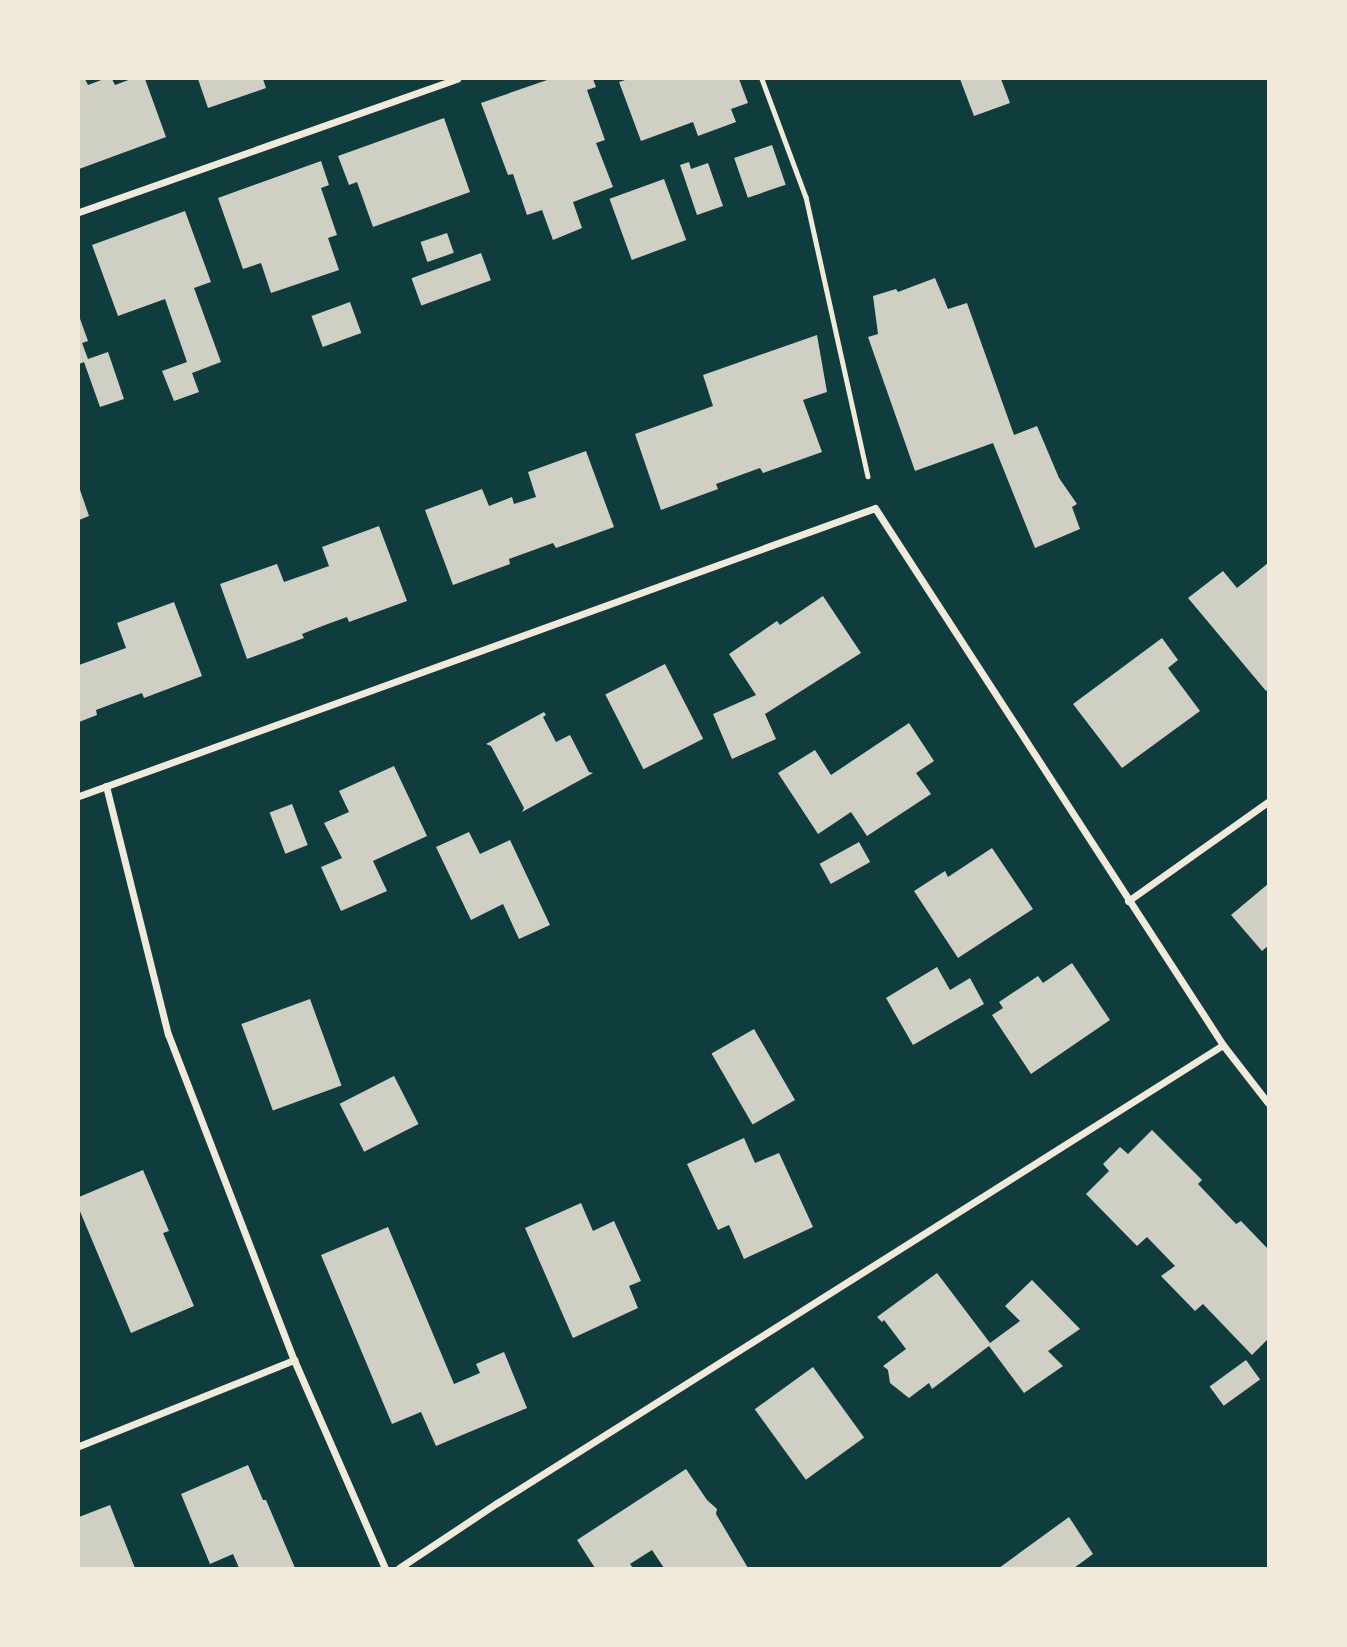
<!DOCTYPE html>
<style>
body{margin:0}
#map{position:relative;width:1347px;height:1647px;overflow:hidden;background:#0f3d3e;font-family:Cabin,sans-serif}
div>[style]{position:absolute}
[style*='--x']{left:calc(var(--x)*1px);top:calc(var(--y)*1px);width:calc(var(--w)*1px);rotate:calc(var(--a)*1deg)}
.building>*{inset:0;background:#cfcfc3;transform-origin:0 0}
.path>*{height:4.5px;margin:-2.25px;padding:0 2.25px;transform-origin:2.25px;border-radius:2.25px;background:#f1e9da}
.minor>*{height:7px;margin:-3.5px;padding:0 3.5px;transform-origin:3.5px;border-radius:3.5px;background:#f1e9da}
span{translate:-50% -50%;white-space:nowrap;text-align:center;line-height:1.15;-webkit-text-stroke:5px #f1e9da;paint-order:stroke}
.frame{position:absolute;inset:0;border:80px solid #f1e9da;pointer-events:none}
</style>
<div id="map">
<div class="building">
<div style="clip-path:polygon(79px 79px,85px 79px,88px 85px,104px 79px,112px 79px,115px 85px,131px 79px,145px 79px,166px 137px,79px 169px)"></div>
<div style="clip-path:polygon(198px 79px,263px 79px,266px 88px,208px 108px)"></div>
<div style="clip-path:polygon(550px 79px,593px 79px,596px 87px,587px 90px,605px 140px,596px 143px,613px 187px,573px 202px,582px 228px,553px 240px,542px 210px,527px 215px,513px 174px,508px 175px,481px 103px)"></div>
<div style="clip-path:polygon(628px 79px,739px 79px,748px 103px,731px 109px,736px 122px,698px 136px,693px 122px,641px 141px,619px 82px)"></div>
<div style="clip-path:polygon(960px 79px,1001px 79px,1010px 103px,974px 116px)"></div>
<div style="clip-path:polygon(444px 118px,470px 192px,373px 227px,357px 182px,349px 185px,338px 156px)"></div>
<div style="left:772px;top:145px;width:42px;height:40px;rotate:71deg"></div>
<div style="clip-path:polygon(321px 161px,329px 185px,321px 188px,337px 235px,328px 238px,339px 270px,271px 293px,261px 263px,243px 269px,218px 198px)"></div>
<div style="clip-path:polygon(689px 162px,691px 169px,708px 163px,723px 206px,697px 215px,680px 165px)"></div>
<div style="left:664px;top:179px;width:65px;height:58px;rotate:70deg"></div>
<div style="clip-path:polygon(185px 211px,211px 282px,194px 288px,221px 362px,192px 373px,199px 392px,174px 401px,162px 371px,187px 362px,165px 299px,118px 316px,92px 245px)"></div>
<div style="left:447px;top:233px;width:21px;height:28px;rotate:71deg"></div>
<div style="left:481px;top:253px;width:29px;height:74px;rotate:70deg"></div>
<div style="clip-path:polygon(935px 278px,948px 309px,967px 303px,1014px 435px,1037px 426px,1059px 478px,1077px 504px,1072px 507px,1080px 529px,1035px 548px,993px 443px,915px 471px,868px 337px,878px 334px,873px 296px,896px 289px,898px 292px)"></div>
<div style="left:350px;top:302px;width:33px;height:41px;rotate:70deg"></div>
<div style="clip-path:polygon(79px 316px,88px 341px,82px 343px,88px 359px,108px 352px,124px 399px,100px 407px,84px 362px,79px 364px)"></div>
<div style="clip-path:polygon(817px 335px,827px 392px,803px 400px,822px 452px,763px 473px,760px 468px,716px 484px,718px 489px,661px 510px,635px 434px,713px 406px,703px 375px)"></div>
<div style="clip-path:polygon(586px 451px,614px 527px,556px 548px,553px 543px,509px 559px,510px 564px,453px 585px,425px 510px,482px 489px,489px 506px,512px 497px,514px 504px,536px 497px,528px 472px)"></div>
<div style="clip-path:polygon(79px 487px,89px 516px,79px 520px)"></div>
<div style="clip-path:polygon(379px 526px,407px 601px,349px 622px,347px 617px,325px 625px,302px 634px,304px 638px,247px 659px,220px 584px,277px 564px,284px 582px,307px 574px,329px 566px,322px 547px)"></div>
<div style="clip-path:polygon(1268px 563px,1268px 689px,1266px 691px,1188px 598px,1223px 571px,1237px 588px)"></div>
<div style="clip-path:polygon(823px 596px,861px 653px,765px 714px,776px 739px,732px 759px,713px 714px,756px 695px,729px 654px,777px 621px,780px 625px)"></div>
<div style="clip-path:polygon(174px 602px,202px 676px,144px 698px,142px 693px,120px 701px,96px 710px,97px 715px,79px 722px,79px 665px,126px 648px,117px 623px)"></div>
<div style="clip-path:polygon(1162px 638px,1178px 660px,1168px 668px,1200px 711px,1122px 768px,1073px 704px)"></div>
<div style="left:665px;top:664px;width:84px;height:67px;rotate:63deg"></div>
<div style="clip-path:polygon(544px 712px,546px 715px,543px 717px,556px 742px,570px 735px,589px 772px,593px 773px,522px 812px,524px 808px,491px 746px,486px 744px)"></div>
<div style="clip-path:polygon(909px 723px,934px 761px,916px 773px,931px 794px,867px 836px,851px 812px,818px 834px,778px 773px,815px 750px,831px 775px)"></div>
<div style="clip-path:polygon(394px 766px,427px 836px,373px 861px,387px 891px,341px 911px,321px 867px,342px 858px,324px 823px,349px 812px,339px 791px)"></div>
<div style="left:292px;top:804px;width:44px;height:24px;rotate:69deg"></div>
<div style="clip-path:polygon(469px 832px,480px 854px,510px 840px,550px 925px,519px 939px,503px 904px,471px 920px,436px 847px)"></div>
<div style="left:859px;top:842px;width:23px;height:45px;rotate:61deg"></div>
<div style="clip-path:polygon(992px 848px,1033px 909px,958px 958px,914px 891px,945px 871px,948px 877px)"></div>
<div style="clip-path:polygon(1268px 884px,1268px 946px,1262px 951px,1231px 915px)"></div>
<div style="clip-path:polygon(1072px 963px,1110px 1020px,1031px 1074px,992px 1015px,1003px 1008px,999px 1002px,1038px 976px,1043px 983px)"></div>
<div style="clip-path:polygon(937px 967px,950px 990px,970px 978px,984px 1004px,913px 1045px,886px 998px)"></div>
<div style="left:310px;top:999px;width:92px;height:73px;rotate:70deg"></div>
<div style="left:754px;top:1029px;width:82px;height:49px;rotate:60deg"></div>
<div style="left:394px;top:1076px;width:54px;height:61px;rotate:63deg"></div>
<div style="clip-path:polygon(1152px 1130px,1202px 1180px,1198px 1184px,1236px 1224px,1241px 1221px,1268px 1249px,1268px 1339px,1252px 1355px,1203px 1304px,1195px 1311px,1161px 1276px,1175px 1266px,1147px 1237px,1137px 1246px,1086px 1194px,1109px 1171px,1103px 1164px,1120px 1147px,1128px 1154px)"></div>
<div style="clip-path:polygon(744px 1138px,755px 1163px,779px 1153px,813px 1227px,744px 1259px,729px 1225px,718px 1230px,687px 1164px)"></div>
<div style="clip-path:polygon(143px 1170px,169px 1231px,163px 1233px,194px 1306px,131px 1333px,79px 1209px,79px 1197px)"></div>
<div style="clip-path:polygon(581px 1203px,593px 1231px,614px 1221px,641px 1281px,629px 1286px,638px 1308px,573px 1338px,525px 1228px)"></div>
<div style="clip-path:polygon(388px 1227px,454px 1384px,480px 1373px,476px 1364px,504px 1352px,527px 1408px,436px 1446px,421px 1412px,392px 1424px,321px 1255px)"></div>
<div style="clip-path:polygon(937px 1273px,990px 1343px,1020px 1321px,1005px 1306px,1032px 1280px,1080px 1329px,1048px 1351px,1063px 1366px,1024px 1393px,989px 1346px,932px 1389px,929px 1383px,909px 1398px,890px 1383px,888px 1370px,883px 1366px,906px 1349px,884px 1320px,882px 1322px,877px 1317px)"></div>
<div style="left:1246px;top:1360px;width:24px;height:45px;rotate:54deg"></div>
<div style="left:813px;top:1367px;width:87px;height:72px;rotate:54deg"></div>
<div style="clip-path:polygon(248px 1465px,263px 1500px,266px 1500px,295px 1568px,239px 1568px,233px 1554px,210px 1564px,181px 1494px)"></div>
<div style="clip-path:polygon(686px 1469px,707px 1500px,717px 1509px,716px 1514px,748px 1568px,664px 1568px,652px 1550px,630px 1564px,633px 1568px,595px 1568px,577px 1540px)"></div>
<div style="clip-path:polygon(110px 1505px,135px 1568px,79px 1568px,79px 1517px)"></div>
<div style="clip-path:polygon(1069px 1517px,1093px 1554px,1074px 1568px,999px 1568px)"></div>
</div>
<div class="path">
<div style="--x:762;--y:79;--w:126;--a:69.6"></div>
<div style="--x:806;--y:197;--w:286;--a:77.5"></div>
</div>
<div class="minor">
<div style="--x:79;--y:212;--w:401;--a:-19.4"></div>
<div style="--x:106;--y:786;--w:256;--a:76"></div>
<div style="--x:168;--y:1034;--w:350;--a:68.9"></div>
<div style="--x:294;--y:1360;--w:227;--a:66.4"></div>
<div style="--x:79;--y:796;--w:846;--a:-19.89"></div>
<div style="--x:875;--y:508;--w:640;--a:57.05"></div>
<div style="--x:1223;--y:1045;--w:73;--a:52.2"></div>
<div style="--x:1128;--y:901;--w:171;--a:-35.3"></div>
<div style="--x:79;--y:1446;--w:232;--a:-21.8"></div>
<div style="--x:399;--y:1568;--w:118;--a:-33.6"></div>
<div style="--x:497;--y:1503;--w:858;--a:-32.25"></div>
</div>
<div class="frame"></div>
</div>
